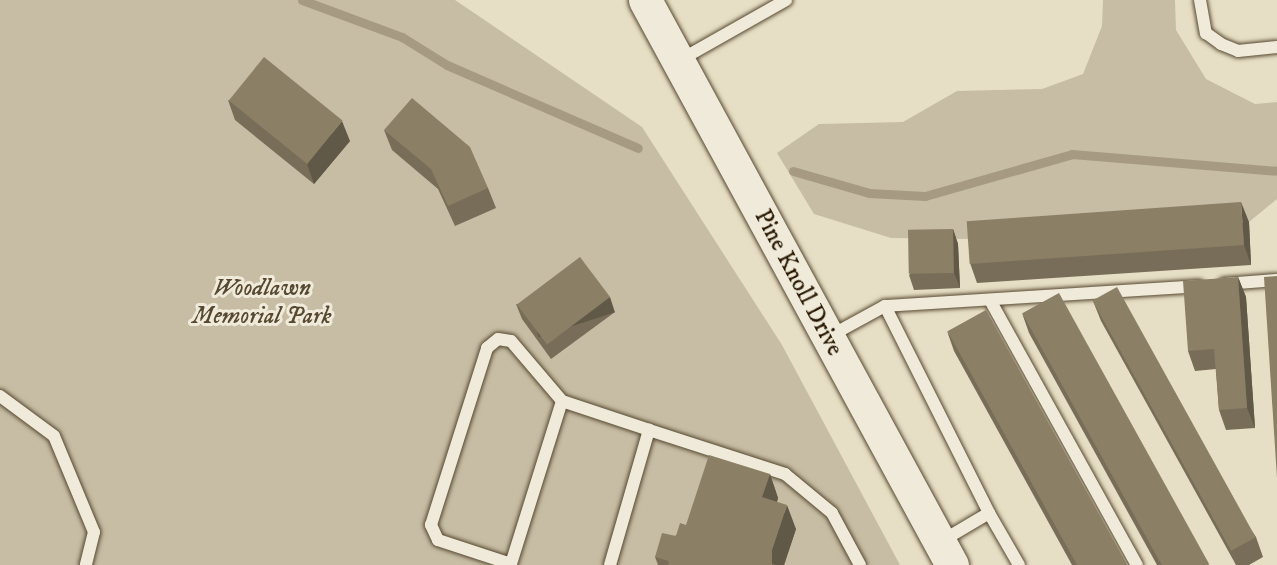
<!DOCTYPE html>
<style>
body{margin:0}
#map{position:relative;width:1277px;height:565px;overflow:hidden;background:#e7dfc5;font-family:"IM FELL DW Pica",serif}
div>[style]{position:absolute}
[style*='--x']{left:calc(var(--x)*1px);top:calc(var(--y)*1px);width:calc(var(--w)*1px);rotate:calc(var(--a)*1deg)}
.green>*{inset:0;background:#c6bda4}
.stream>*{height:9px;margin:-4.5px;padding:0 4.5px;transform-origin:4.5px;border-radius:4.5px;background:#a69b82}
.roads{filter:drop-shadow(0 0 2px #574931) drop-shadow(0 0 2px #574931)}
.lane>*{height:12px;margin:-6px;padding:0 6px;transform-origin:6px;border-radius:6px;background:#efead9}
.secondary>*{height:33px;margin:-16.5px;padding:0 16.5px;transform-origin:16.5px;border-radius:16.5px;background:#efead9}
.wall>*{inset:0;background:#786d58}
.shaded-wall>*{inset:0;background:#615947;transform-origin:0 0}
.building>*{inset:0;background:#8b7f66;transform-origin:0 0}
span{translate:-50% -50%;white-space:nowrap;text-align:center;line-height:1.15;-webkit-text-stroke:6px #efead9;paint-order:stroke}
.street-label{font-size:24px;color:#271700}
.park-label{font-size:24px;color:#574931;font-style:italic}
</style>
<div id="map">
<div class="green">
<div style="clip-path:polygon(0 0,455px 0,642px 127px,782px 345px,900px 565px,0 565px)"></div>
<div style="clip-path:polygon(1103px 0,1175px 0,1176px 30px,1206px 79px,1255px 104px,1277px 102px,1277px 199px,1249px 222px,974px 239px,891px 238px,814px 214px,777px 153px,819px 124px,903px 122px,957px 91px,1042px 89px,1083px 74px,1102px 26px)"></div>
</div>
<div class="stream">
<div style="--x:302;--y:0;--w:107;--a:20.3"></div>
<div style="--x:402;--y:37;--w:53;--a:31.9"></div>
<div style="--x:447;--y:65;--w:208;--a:23.5"></div>
<div style="--x:793;--y:171;--w:79;--a:16.1"></div>
<div style="--x:869;--y:193;--w:56;--a:3.1"></div>
<div style="--x:925;--y:196;--w:153;--a:-15.9"></div>
<div style="--x:1072;--y:154;--w:206;--a:4.7"></div>
</div>
<div class="roads">
<div class="lane">
<div style="--x:1200;--y:0;--w:34;--a:80"></div>
<div style="--x:1206;--y:33;--w:19;--a:36"></div>
<div style="--x:1221;--y:44;--w:18;--a:22"></div>
<div style="--x:1238;--y:51;--w:39;--a:-6"></div>
<div style="--x:680;--y:60;--w:122;--a:-29.5"></div>
<div style="--x:1224;--y:284;--w:53;--a:-4.3"></div>
<div style="--x:990;--y:300;--w:303;--a:61"></div>
<div style="--x:885;--y:306;--w:315;--a:-3.6"></div>
<div style="--x:830;--y:336;--w:63;--a:-28.6"></div>
<div style="--x:885;--y:306;--w:232;--a:63.3"></div>
<div style="--x:0;--y:396;--w:67;--a:36.5"></div>
<div style="--x:54;--y:436;--w:104;--a:67.4"></div>
<div style="--x:94;--y:532;--w:34;--a:104"></div>
<div style="--x:562;--y:401;--w:171;--a:107.4"></div>
<div style="--x:511;--y:564;--w:77;--a:-161.8"></div>
<div style="--x:438;--y:540;--w:17;--a:-115"></div>
<div style="--x:431;--y:525;--w:186;--a:-72.4"></div>
<div style="--x:487;--y:348;--w:14;--a:-39"></div>
<div style="--x:498;--y:339;--w:13;--a:9"></div>
<div style="--x:511;--y:341;--w:79;--a:49.6"></div>
<div style="--x:562;--y:401;--w:92;--a:18.4"></div>
<div style="--x:940;--y:542;--w:57;--a:-30.6"></div>
<div style="--x:989;--y:513;--w:60;--a:60"></div>
<div style="--x:610;--y:565;--w:141;--a:-73.9"></div>
<div style="--x:649;--y:430;--w:143;--a:17.9"></div>
<div style="--x:785;--y:474;--w:61;--a:39.7"></div>
<div style="--x:832;--y:513;--w:59;--a:61.7"></div>
</div>
<div class="secondary">
<div style="--x:645;--y:0;--w:643;--a:61.48"></div>
</div>
</div>
<div class="wall">
<div style="clip-path:polygon(228px 100px,350px 141px,314px 184px,235px 120px)"></div>
<div style="clip-path:polygon(384px 130px,488px 188px,496px 208px,455px 226px,438px 189px,392px 150px)"></div>
<div style="clip-path:polygon(1249px 222px,1251px 265px,977px 283px,970px 263px)"></div>
<div style="clip-path:polygon(953px 229px,958px 244px,960px 288px,914px 290px,909px 275px)"></div>
<div style="clip-path:polygon(1238px 277px,1246px 297px,1255px 428px,1226px 430px,1219px 410px,1216px 369px,1195px 371px,1188px 351px)"></div>
<div style="clip-path:polygon(1093px 301px,1256px 537px,1263px 557px,1249px 565px,1236px 565px,1101px 321px)"></div>
<div style="clip-path:polygon(516px 304px,615px 312px,551px 359px,522px 319px)"></div>
<div style="clip-path:polygon(1022px 313px,1208px 565px,1157px 565px,1029px 333px)"></div>
<div style="clip-path:polygon(947px 331px,1127px 565px,1072px 565px,954px 351px)"></div>
<div style="clip-path:polygon(770px 474px,778px 498px,777px 502px,796px 529px,784px 565px,658px 565px,655px 557px,686px 525px)"></div>
</div>
<div class="shaded-wall">
<div style="clip-path:polygon(342px 121px,350px 141px,314px 184px,307px 164px)"></div>
<div style="clip-path:polygon(1241px 202px,1249px 222px,1251px 265px,1244px 245px)"></div>
<div style="clip-path:polygon(953px 229px,958px 244px,960px 288px,954px 273px)"></div>
<div style="clip-path:polygon(1238px 277px,1246px 297px,1255px 428px,1247px 408px)"></div>
<div style="left:610px;top:297px;width:16px;height:80px;rotate:72deg"></div>
<div style="clip-path:polygon(770px 474px,778px 498px,771px 521px,762px 497px)"></div>
<div style="clip-path:polygon(787px 505px,796px 529px,784px 565px,772px 565px,772px 550px)"></div>
</div>
<div class="building">
<div style="left:264px;top:57px;width:101px;height:56px;rotate:39deg"></div>
<div style="clip-path:polygon(412px 98px,470px 147px,488px 188px,448px 206px,431px 169px,384px 130px)"></div>
<div style="left:1241px;top:202px;width:43px;height:275px;rotate:86deg"></div>
<div style="left:953px;top:229px;width:44px;height:45px;rotate:89deg"></div>
<div style="left:580px;top:257px;width:50px;height:79px;rotate:53deg"></div>
<div style="clip-path:polygon(1277px 276px,1277px 478px,1264px 277px)"></div>
<div style="clip-path:polygon(1238px 277px,1247px 408px,1219px 410px,1214px 349px,1188px 351px,1183px 281px)"></div>
<div style="left:1117px;top:287px;width:286px;height:28px;rotate:61deg"></div>
<div style="left:1059px;top:293px;width:310px;height:42px;rotate:61deg"></div>
<div style="left:986px;top:310px;width:291px;height:44px;rotate:61deg"></div>
<div style="clip-path:polygon(709px 455px,770px 474px,762px 497px,787px 505px,772px 550px,772px 564px,776px 565px,668px 565px,669px 561px,655px 557px,662px 533px,676px 536px,680px 523px,686px 525px)"></div>
</div>
<div class="street-label">
<span style="left:798px;top:283px;rotate:62deg">Pine Knoll Drive</span>
</div>
<div class="park-label">
<span style="left:262px;top:303px">Woodlawn<br>Memorial Park</span>
</div>
</div>
